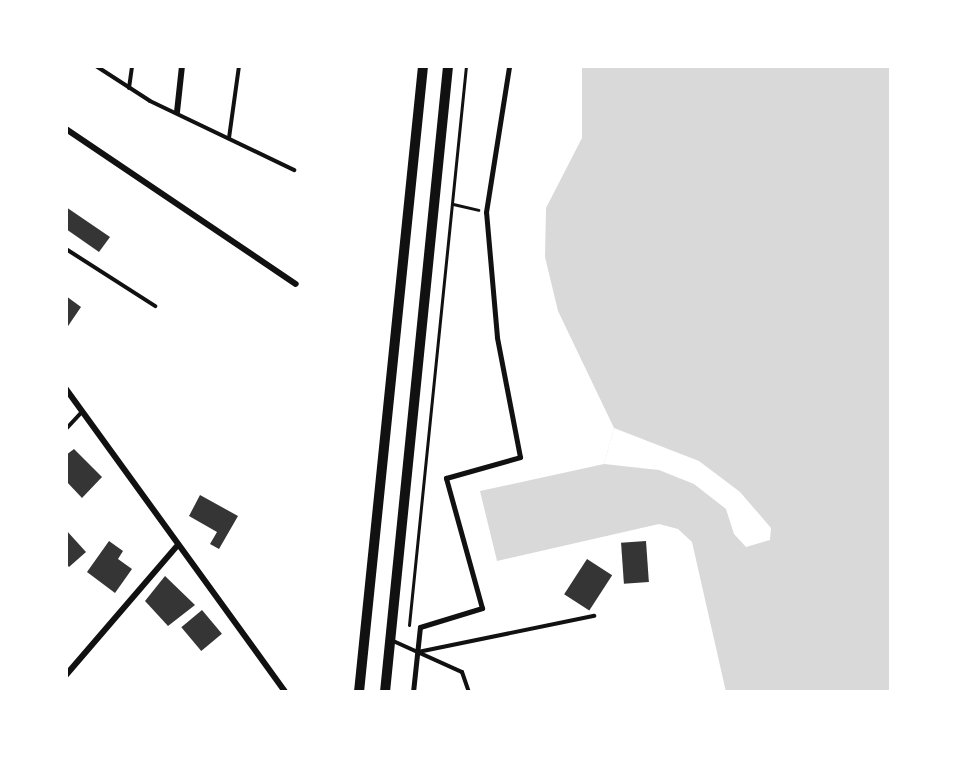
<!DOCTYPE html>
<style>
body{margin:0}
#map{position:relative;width:957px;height:758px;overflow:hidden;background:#fff;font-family:"Libre Baskerville",serif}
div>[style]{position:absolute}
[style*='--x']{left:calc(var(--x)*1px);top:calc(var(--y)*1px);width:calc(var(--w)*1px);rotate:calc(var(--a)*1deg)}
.water>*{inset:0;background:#d9d9d9}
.pier>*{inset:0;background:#fff}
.building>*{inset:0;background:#353535;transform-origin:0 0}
.path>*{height:3px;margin:-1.5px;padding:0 1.5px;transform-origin:1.5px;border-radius:1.5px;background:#111}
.service>*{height:4px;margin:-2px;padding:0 2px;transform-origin:2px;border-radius:2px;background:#111}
.pedestrian>*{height:5px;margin:-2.5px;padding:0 2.5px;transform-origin:2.5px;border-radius:2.5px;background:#111}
.minor>*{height:6px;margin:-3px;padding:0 3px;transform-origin:3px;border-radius:3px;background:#111}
.secondary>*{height:10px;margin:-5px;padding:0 5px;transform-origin:5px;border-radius:5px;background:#111}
span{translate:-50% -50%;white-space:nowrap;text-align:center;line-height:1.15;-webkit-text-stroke:5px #fff;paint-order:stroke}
.frame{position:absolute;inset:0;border:68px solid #fff;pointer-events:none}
</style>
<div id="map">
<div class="water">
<div style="clip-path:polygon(582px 66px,891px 66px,891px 692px,726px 692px,692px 542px,678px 529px,659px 524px,497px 561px,480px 491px,604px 464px,614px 428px,558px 311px,545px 257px,546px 208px,582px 138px)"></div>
</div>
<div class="pier">
<div style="clip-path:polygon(614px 428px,699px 461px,740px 492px,771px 528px,770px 540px,746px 547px,734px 534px,726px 509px,694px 484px,659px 470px,604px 464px)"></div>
</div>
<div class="building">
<div style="clip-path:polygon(66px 207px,110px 237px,99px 252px,66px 229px)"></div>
<div style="clip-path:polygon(66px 296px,81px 307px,66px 329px)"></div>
<div style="clip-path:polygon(74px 449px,102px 477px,82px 498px,66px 481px,66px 455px)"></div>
<div style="clip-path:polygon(200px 495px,238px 516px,219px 549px,210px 544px,217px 532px,189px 516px)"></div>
<div style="clip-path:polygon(66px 530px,86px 552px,69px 567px,66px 564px)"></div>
<div style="clip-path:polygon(109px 541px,123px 551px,118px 559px,132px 569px,115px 593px,87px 572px)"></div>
<div style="left:646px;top:541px;width:41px;height:25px;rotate:86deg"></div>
<div style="left:587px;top:559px;width:30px;height:42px;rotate:33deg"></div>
<div style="clip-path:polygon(165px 576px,195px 605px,168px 626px,145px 601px)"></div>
<div style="left:202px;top:610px;width:31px;height:27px;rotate:50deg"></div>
</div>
<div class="path">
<div style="--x:453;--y:204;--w:26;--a:13"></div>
<div style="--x:409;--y:625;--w:562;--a:-84.18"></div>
</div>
<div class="service">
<div style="--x:96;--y:66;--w:64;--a:32.9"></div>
<div style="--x:150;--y:101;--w:160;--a:25.6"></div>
<div style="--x:129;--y:88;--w:22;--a:-82"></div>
<div style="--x:229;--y:138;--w:73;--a:-82.1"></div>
<div style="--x:66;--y:249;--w:106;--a:32.6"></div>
<div style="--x:66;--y:429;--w:23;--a:-47"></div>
<div style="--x:391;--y:640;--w:78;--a:24.3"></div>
<div style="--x:462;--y:672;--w:21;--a:71"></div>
<div style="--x:418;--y:652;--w:180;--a:-11.6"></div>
</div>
<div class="pedestrian">
<div style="--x:413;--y:692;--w:65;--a:-83.9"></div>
<div style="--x:420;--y:627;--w:65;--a:-17"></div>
<div style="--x:482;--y:608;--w:135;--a:-105.5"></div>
<div style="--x:446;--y:478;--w:77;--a:-15.8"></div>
<div style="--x:520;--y:457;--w:122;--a:-100.9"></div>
<div style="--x:497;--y:337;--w:125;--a:-95"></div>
<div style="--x:486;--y:212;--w:148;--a:-81"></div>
</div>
<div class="minor">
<div style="--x:177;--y:112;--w:46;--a:-83.8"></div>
<div style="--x:66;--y:129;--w:277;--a:34"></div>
<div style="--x:66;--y:389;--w:374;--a:54.1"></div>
<div style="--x:66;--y:675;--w:169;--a:-49.3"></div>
</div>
<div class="secondary">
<div style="--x:359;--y:692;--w:629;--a:-84.16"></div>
<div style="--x:385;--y:692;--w:629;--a:-84.25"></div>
</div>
<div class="frame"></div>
</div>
